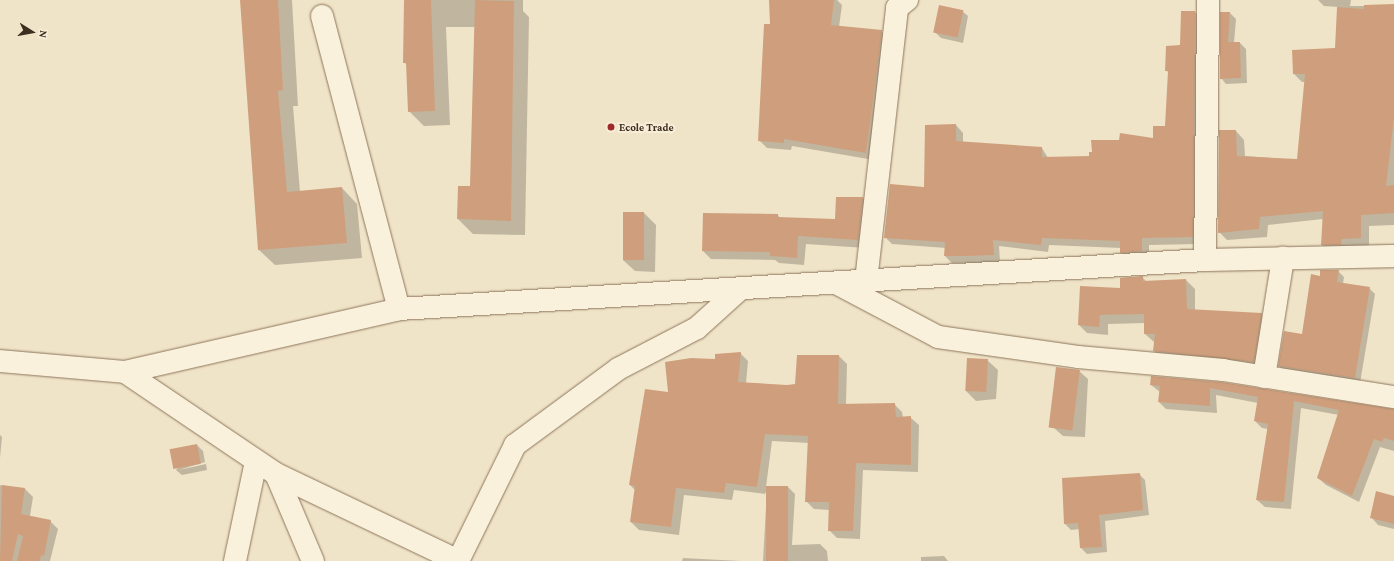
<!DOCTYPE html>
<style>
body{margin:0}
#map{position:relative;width:1394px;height:561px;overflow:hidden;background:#f0e4c8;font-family:"Crimson Pro",serif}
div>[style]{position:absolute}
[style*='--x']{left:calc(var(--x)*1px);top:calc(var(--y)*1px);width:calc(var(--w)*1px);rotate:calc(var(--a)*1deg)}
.shadow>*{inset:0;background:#0003}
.building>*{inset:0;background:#cf9f7d;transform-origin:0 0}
.roads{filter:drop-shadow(0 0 1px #8d765c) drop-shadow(0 0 1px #8d765c)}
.street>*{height:22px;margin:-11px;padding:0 11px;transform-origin:11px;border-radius:11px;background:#faf1dc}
.dots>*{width:11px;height:11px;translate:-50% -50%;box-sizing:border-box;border:2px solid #f7eed8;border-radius:50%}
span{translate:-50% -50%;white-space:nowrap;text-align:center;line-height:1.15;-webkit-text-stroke:4px #f7eed8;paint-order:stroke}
.poi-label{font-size:11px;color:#3d2e20;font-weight:700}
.left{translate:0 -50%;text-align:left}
.north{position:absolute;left:12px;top:12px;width:40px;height:40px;-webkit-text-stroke:3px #f7eed8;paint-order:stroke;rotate:101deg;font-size:11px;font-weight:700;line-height:16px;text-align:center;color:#3d2e20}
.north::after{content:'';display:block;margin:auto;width:14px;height:18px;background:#3d2e20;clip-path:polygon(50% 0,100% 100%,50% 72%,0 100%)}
</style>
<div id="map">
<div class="shadow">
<div style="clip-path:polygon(241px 0,292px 0,298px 106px,293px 106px,300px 192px,342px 188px,357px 204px,362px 258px,275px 265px,259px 250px)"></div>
<div style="clip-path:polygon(405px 0,523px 0,523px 11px,529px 17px,525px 235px,473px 234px,458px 219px,471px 187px,475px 27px,446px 27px,450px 125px,424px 126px,409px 111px,408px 66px,404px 62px)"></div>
<div style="clip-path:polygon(770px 0,837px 0,842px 5px,839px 27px,881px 31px,889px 39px,874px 160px,792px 146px,791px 150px,767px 148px,759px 140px,771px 25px)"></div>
<div style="clip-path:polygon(1318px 0,1351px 0,1350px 6px,1383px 6px,1394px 25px,1394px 225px,1369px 226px,1369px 246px,1330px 253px,1322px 245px,1323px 219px,1268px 225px,1267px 237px,1227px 240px,1219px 232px,1236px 131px,1244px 140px,1245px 156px,1298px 160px,1306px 82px,1302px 82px,1294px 74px,1336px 49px,1338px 7px,1324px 6px)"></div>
<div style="clip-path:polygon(962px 11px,968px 16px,963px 43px,941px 38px,935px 32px)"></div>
<div style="clip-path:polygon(1195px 12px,1202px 19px,1199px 244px,1149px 245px,1149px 258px,1128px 259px,1121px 252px,1121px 248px,1049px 245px,1048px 252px,999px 246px,1000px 262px,974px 263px,952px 263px,945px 256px,946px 248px,892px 244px,885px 237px,925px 188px,956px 125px,963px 133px,963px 143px,1042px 148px,1048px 158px,1090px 157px,1154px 140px,1166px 127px,1169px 73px,1166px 70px,1181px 46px)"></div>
<div style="clip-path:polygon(1230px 13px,1236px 19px,1234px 43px,1240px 43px,1246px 49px,1247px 83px,1226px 84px,1221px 78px)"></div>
<div style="clip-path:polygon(863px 198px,871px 206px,866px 248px,806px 244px,804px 265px,779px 263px,775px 260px,711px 259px,703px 251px,778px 215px,780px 218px,836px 220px)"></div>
<div style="clip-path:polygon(624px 213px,644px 213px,656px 225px,655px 272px,635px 271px,623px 260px)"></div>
<div style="clip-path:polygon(1338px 271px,1344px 277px,1343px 284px,1369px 288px,1375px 294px,1360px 383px,1285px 372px,1279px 366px,1302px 335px)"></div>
<div style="clip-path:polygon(1142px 277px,1147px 282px,1186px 280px,1195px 289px,1195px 310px,1261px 314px,1270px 323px,1262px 370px,1163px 359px,1154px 351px,1155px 343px,1145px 334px,1145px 323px,1108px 324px,1108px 335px,1087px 333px,1079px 325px,1121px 289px)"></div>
<div style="clip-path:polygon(740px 353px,748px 361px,746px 383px,787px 386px,795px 385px,839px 356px,847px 364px,846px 405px,894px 404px,902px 412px,903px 418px,911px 418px,919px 425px,918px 472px,863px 470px,860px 539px,837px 538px,829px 530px,830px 510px,814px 509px,806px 501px,809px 443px,772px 441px,766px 487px,788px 487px,795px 494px,792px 545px,820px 544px,827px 551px,828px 561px,763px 561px,767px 489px,765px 494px,734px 490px,732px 500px,684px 495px,679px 535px,639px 530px,631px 522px,635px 490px,630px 485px,669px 394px,716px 360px)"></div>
<div style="clip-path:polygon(987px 360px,998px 370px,996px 399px,976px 401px,966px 391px)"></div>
<div style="clip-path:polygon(1079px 371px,1088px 379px,1085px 437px,1063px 436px,1054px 428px)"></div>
<div style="clip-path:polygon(1151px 377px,1394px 410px,1394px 451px,1380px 447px,1359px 502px,1326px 485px,1318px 478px,1339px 415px,1301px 408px,1291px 509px,1265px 507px,1257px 500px,1268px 429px,1262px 428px,1255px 421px,1258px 403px,1216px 395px,1217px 413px,1166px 409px,1159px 402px,1160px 392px,1151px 385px)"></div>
<div style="clip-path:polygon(0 435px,2px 437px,0 458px)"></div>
<div style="clip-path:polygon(197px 445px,203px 451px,205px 462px,179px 470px,206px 464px,207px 470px,182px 475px,176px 470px)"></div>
<div style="clip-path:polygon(1139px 474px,1145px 480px,1149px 515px,1105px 521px,1107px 552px,1087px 554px,1081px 548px,1080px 529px,1071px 530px,1065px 524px,1063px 479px)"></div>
<div style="clip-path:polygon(0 485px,25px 489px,33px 497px,30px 516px,50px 521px,58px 529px,50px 561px,0 561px)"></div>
<div style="clip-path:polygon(1394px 497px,1394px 529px,1378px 525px,1371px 517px)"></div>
<div style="clip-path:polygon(944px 556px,948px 561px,921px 561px,921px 557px)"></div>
<div style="clip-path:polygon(683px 558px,741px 561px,682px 561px)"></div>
</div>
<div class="building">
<div style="clip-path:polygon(240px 0,278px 0,283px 90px,278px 91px,287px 192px,342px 187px,347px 243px,258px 250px)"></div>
<div style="clip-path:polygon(404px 0,431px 0,435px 111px,408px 112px,406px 63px,403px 63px)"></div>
<div style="clip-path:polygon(475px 0,514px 1px,511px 221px,457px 219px,458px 186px,470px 186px)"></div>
<div style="clip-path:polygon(769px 0,834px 0,831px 25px,882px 30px,866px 153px,784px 139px,784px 143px,758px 141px,764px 24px,770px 24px)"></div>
<div style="clip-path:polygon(1394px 4px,1394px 118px,1386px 186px,1394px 185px,1394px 213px,1361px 215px,1361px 238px,1342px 239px,1341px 245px,1321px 245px,1323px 211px,1260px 217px,1259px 229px,1218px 233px,1219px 130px,1236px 130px,1237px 156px,1297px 159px,1305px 74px,1293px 74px,1292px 50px,1335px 48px,1337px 7px,1364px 9px,1364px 5px)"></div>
<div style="left:939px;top:5px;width:25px;height:28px;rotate:12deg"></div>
<div style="clip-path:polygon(1181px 11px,1195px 11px,1193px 237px,1142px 238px,1142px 251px,1120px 253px,1120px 241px,1042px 238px,1041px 245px,993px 240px,994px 255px,966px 256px,944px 256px,945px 242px,884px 238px,890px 184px,924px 187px,925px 125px,956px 124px,956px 141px,1042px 147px,1042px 157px,1089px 156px,1089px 152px,1092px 152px,1091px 140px,1119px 140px,1120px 133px,1153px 138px,1153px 126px,1165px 126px,1168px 71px,1165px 71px,1166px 46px,1180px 45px)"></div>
<div style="clip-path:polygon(1220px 12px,1230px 12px,1228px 42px,1240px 42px,1241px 78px,1220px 79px)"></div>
<div style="clip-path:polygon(836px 197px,863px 197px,858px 240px,798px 236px,797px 258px,770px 256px,770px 252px,702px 251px,703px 213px,778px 214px,778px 217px,835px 219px)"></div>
<div style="left:623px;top:212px;width:21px;height:48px"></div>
<div style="clip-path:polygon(1320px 270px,1339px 270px,1337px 282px,1370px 287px,1355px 378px,1278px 366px,1284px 331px,1302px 334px,1311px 274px,1320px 276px)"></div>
<div style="clip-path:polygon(1143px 276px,1143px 281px,1186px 279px,1187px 309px,1262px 313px,1254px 362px,1153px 351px,1155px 334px,1144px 334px,1144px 314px,1100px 315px,1099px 327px,1078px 325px,1080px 286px,1120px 288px,1120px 278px)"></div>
<div style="clip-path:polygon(741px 352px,738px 382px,787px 385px,795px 384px,797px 355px,839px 355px,838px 404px,895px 403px,896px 417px,911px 416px,911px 465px,856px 463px,853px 531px,828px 531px,829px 502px,805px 502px,808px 436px,765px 434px,757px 487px,726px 483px,724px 493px,676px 488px,671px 527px,630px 522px,635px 486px,629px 485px,645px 389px,668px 392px,665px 362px,691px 358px,715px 359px,715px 354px)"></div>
<div style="left:967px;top:358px;width:21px;height:33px;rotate:3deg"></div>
<div style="left:1056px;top:367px;width:24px;height:61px;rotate:7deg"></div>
<div style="clip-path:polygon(1151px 376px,1221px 382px,1394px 409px,1394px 441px,1384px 438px,1382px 442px,1374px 439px,1352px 496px,1317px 478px,1339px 410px,1294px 401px,1284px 502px,1256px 500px,1268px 424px,1254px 421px,1258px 397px,1210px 388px,1210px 406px,1158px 402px,1160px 386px,1150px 385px)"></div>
<div style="left:197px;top:444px;width:20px;height:28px;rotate:79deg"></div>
<div style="clip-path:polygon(1140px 473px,1143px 510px,1099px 515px,1102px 547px,1080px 548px,1078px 523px,1064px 524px,1062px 478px)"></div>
<div style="clip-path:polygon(2px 485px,25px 488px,21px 514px,51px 520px,44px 556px,41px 555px,40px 561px,17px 561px,23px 536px,18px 534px,12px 561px,0 561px)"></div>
<div style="left:766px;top:486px;width:22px;height:75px"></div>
<div style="clip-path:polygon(1376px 491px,1394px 496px,1394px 524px,1370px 518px)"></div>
</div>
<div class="roads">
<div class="street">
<div style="--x:322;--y:16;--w:303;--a:75.3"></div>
<div style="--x:1205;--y:260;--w:260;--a:-89.3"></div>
<div style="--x:866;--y:281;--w:275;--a:-83.5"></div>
<div style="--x:897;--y:8;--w:13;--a:-39"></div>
<div style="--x:838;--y:284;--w:113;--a:27.9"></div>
<div style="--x:938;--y:337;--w:141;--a:8.1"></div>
<div style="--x:1078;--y:357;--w:146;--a:5.1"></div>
<div style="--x:1223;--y:370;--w:173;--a:9"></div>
<div style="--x:0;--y:361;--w:125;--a:5"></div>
<div style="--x:125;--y:372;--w:182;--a:34"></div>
<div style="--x:276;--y:474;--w:95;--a:67"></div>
<div style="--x:125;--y:372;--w:281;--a:-12.9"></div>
<div style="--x:399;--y:309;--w:807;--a:-3.48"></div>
<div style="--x:1205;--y:260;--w:189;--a:-1.2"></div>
<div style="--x:1264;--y:377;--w:121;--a:-80.9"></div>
<div style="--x:276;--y:474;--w:202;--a:25.5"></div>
<div style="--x:235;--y:561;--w:102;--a:-78.1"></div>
<div style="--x:458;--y:561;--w:129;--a:-63.8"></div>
<div style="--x:515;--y:445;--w:128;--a:-36.4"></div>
<div style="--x:618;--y:369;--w:89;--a:-27.4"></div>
<div style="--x:697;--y:328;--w:57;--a:-42.1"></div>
</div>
</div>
<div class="dots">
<div style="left:611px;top:127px;background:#9e2a2b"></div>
</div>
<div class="poi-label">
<span class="left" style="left:619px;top:127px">Ecole Trade</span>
</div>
<div class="north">N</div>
</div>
